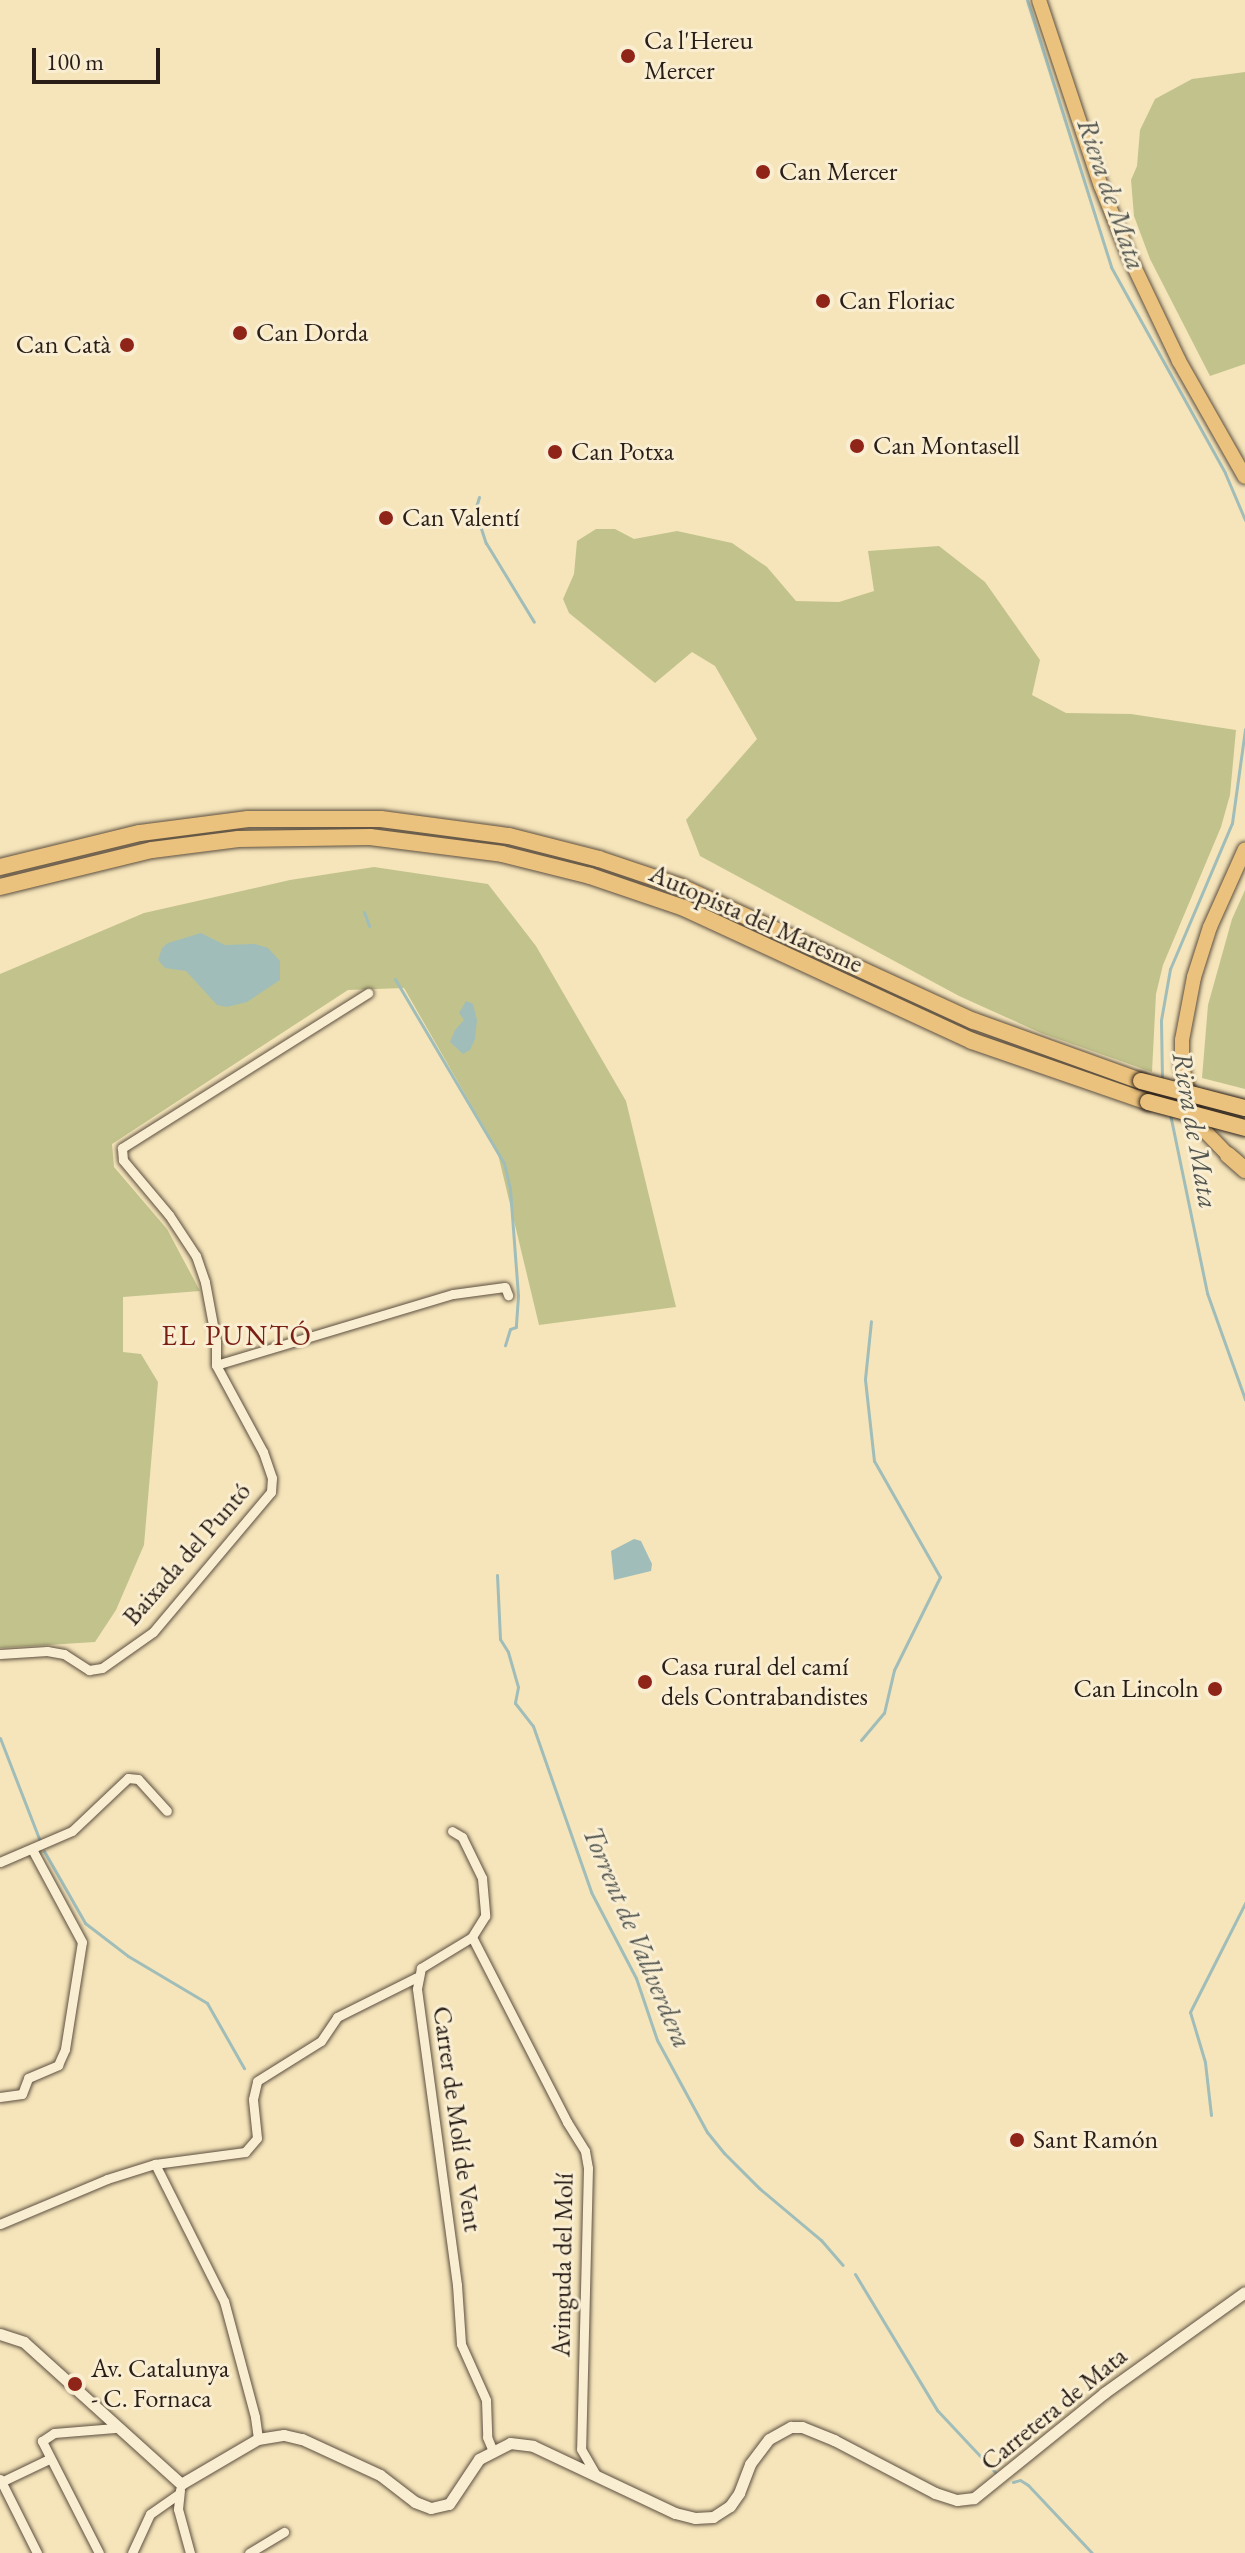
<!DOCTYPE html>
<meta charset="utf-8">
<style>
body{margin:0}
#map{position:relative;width:1245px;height:2553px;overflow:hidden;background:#f6e5ba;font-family:"EB Garamond",serif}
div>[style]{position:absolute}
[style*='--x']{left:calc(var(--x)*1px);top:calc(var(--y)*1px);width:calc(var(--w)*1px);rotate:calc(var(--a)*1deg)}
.green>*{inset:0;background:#c2c38c}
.water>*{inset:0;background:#a0bdb9}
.stream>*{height:3px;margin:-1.5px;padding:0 1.5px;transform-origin:1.5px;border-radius:1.5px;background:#a0bdb9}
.roads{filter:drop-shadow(0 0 2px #5c4f40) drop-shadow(0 0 2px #5c4f40)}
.minor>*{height:9px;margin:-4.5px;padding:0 4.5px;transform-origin:4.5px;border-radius:4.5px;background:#f9eed2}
.tertiary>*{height:11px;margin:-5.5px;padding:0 5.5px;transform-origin:5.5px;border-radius:5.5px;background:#f9eed2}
.primary>*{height:14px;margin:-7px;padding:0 7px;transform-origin:7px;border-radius:7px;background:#ebc27d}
.motorway>*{height:16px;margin:-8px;padding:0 8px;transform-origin:8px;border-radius:8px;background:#ebc27d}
.bridges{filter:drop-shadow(0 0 2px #281d17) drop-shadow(0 0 2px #281d17)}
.motorway-bridge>*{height:16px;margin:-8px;padding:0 8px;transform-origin:8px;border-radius:8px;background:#ebc27d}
.dots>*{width:22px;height:22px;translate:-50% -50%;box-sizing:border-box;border:4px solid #f9eed2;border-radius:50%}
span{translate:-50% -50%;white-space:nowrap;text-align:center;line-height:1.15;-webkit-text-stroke:6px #f9eed2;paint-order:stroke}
.poi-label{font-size:26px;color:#281d17}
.left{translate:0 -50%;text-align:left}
.right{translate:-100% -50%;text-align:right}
.street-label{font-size:26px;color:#281d17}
.water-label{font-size:28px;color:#525550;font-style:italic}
.neighbourhood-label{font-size:28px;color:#7a1f14;letter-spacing:2px}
.scale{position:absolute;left:32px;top:48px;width:128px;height:36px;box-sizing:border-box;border:4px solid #281d17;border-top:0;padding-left:10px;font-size:24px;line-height:28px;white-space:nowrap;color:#281d17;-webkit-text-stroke:6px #f9eed2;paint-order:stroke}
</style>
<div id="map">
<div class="green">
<div style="clip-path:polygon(1245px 72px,1245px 364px,1210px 376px,1150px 259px,1134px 216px,1131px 180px,1137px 166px,1140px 130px,1155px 99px,1192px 79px)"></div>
<div style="clip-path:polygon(596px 529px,615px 529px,634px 539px,677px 531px,732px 543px,767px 567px,796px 601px,839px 602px,874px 591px,868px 551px,939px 546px,985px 582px,1040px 660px,1032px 695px,1066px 713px,1131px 714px,1236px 730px,1230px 795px,1221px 827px,1163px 965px,1156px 994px,1152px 1072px,1041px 1033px,959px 996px,700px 856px,686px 820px,757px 739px,715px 666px,692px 652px,655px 683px,569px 613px,563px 599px,574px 574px,577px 541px)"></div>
<div style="clip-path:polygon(374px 867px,488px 884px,536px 946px,626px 1101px,676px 1307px,539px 1325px,497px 1150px,404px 988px,348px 990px,112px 1144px,114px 1167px,167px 1229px,200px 1291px,123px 1297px,123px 1352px,141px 1354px,158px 1382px,144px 1545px,116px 1610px,95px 1642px,0 1648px,0 974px,144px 913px,290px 880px)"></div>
<div style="clip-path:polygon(1245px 890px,1245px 1089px,1202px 1078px,1208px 1005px,1232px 919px)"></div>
</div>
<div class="water">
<div style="clip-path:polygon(201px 933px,225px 945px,255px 944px,268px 948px,280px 961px,280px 980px,247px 1002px,227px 1007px,217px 1005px,186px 971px,165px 968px,158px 960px,162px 948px,168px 943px)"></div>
<div style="clip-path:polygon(466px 1001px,473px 1004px,477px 1020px,475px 1039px,470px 1050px,463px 1054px,450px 1042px,455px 1030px,464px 1020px,459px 1013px)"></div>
<div style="clip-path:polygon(634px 1539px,641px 1541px,652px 1564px,651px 1571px,614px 1580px,611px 1551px)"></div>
</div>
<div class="stream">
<div style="--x:1027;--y:0;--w:280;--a:72.5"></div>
<div style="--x:1111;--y:267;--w:235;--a:61"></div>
<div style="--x:1225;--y:473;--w:51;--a:66.9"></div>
<div style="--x:479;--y:497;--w:14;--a:107"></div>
<div style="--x:475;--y:510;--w:35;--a:72"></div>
<div style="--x:486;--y:543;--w:92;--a:58.7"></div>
<div style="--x:364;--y:912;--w:15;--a:70"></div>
<div style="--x:395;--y:979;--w:214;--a:59.4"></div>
<div style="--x:504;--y:1163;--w:27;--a:77"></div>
<div style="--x:510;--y:1189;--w:107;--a:85.7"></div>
<div style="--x:518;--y:1296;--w:31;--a:94"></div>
<div style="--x:516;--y:1327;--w:6;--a:162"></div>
<div style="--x:510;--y:1329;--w:17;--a:107"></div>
<div style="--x:1162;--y:1079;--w:59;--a:-91"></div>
<div style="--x:1161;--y:1020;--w:52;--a:-80"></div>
<div style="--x:1170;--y:969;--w:159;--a:-67"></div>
<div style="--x:1232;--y:823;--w:95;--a:-82.1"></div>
<div style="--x:1170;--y:1114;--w:183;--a:78.3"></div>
<div style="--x:1207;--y:1293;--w:113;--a:70.3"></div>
<div style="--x:497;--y:1575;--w:64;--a:87.3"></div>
<div style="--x:500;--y:1639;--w:15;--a:58"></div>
<div style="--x:508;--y:1652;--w:36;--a:74"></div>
<div style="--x:518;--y:1687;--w:16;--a:101"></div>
<div style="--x:515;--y:1703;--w:29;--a:52"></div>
<div style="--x:533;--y:1726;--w:176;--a:70.7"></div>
<div style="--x:591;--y:1892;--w:97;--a:62.4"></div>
<div style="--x:636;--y:1978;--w:65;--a:71.3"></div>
<div style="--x:657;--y:2040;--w:105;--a:61.5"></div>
<div style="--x:707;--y:2132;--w:27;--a:51"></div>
<div style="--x:724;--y:2153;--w:49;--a:45"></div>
<div style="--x:759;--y:2188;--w:81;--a:40"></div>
<div style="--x:821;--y:2240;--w:33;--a:49"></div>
<div style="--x:0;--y:1738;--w:110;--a:68.8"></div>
<div style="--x:861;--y:1740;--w:35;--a:-50"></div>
<div style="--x:884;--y:1713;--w:44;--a:-76.9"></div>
<div style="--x:894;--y:1670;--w:104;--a:-63.7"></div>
<div style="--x:940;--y:1577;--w:133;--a:-119.6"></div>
<div style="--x:874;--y:1461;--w:82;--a:-96.3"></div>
<div style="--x:865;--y:1379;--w:58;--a:-84.1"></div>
<div style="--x:44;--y:1851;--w:83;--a:60.3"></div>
<div style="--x:85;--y:1923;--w:54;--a:37.5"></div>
<div style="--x:128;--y:1956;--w:92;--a:30.7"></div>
<div style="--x:207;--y:2003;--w:75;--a:60.4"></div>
<div style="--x:1211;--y:2115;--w:53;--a:-96.5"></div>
<div style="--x:1205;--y:2062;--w:52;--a:-106.7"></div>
<div style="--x:1190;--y:2012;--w:122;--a:-63.2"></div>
<div style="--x:855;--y:2274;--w:159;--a:58.9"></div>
<div style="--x:937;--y:2410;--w:86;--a:46.9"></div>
<div style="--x:1013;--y:2482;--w:7;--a:-16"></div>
<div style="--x:1020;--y:2480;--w:9;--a:32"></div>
<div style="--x:1028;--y:2485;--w:93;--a:46.7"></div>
</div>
<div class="roads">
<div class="minor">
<div style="--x:216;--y:1365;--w:247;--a:-16.7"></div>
<div style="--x:453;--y:1294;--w:52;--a:-7.7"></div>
<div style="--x:505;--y:1287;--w:9;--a:69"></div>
<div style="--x:0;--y:1654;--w:47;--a:-3.7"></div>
<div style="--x:47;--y:1651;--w:17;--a:10"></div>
<div style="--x:64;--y:1654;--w:30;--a:33"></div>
<div style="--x:89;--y:1670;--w:13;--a:-9"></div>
<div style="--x:102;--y:1668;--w:62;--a:-35.2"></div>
<div style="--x:153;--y:1632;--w:183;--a:-49.9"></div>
<div style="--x:271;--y:1492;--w:14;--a:-86"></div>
<div style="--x:272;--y:1478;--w:28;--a:-109"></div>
<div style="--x:263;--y:1452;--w:99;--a:-118.4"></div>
<div style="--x:216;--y:1365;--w:24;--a:-90"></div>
<div style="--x:216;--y:1341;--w:60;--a:-100.6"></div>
<div style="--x:205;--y:1282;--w:28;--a:-109"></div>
<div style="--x:196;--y:1256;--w:49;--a:-123.4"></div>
<div style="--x:169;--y:1215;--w:72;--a:-129.9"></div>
<div style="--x:123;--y:1160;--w:12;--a:-95"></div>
<div style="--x:122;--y:1148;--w:291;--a:-32.2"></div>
<div style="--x:452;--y:1831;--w:12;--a:31"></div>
<div style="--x:462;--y:1837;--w:46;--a:64"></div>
<div style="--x:482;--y:1878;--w:38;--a:85"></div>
<div style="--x:485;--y:1916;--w:25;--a:122"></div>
<div style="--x:472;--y:1937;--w:60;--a:148.7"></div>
<div style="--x:421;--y:1968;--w:21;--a:101"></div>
<div style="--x:417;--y:1989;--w:299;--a:82.3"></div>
<div style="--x:457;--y:2285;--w:59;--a:86.1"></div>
<div style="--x:461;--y:2344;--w:61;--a:65.9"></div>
<div style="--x:486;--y:2400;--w:37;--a:88"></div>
<div style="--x:487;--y:2437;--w:13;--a:67"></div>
<div style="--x:0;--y:1862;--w:78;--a:-23.3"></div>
<div style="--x:72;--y:1831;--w:77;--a:-43.4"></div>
<div style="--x:128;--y:1778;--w:10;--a:6"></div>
<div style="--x:138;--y:1779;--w:43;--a:47.8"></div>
<div style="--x:472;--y:1937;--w:208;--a:62.8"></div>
<div style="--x:567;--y:2122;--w:34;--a:58"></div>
<div style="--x:585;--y:2151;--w:17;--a:80"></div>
<div style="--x:588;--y:2168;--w:281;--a:91.4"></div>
<div style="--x:581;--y:2449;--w:28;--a:60"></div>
<div style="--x:0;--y:2097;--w:22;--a:-8"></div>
<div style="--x:22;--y:2094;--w:17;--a:-69"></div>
<div style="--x:28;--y:2078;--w:33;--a:-23"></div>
<div style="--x:58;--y:2065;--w:17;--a:-66"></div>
<div style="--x:65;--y:2049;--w:108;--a:-81"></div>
<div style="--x:82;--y:1942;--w:103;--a:-118.3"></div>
<div style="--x:155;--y:2164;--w:153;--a:63.3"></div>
<div style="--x:224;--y:2301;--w:120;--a:75"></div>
<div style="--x:255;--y:2417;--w:22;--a:82"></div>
<div style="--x:0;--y:2224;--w:116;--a:-22.8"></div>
<div style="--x:107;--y:2179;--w:50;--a:-17.4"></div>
<div style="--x:155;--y:2164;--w:91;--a:-7.6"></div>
<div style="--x:245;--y:2152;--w:18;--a:-49"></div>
<div style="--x:257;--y:2138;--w:39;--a:-96"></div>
<div style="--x:253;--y:2099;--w:18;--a:-77"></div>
<div style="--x:257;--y:2081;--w:75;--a:-32"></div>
<div style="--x:321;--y:2041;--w:29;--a:-56"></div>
<div style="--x:337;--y:2017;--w:89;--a:-26.6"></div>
<div style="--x:0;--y:2479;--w:83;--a:63.4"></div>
<div style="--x:1;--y:2482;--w:53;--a:-25.6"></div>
<div style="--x:180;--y:2490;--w:19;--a:96"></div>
<div style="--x:178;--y:2509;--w:46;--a:74.7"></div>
<div style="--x:99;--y:2553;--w:126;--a:-117"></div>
<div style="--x:42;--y:2441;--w:14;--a:-34"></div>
<div style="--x:54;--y:2433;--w:61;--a:-4.7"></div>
<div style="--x:132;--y:2553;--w:43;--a:-65.2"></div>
<div style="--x:150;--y:2514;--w:35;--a:-35"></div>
<div style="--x:249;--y:2553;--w:41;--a:-31"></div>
</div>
<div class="tertiary">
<div style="--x:0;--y:2334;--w:25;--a:18"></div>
<div style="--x:24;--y:2342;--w:212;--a:42.1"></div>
<div style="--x:181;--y:2484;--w:89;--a:-30.3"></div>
<div style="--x:258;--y:2439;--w:26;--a:-9"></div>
<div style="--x:284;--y:2435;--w:18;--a:13"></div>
<div style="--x:302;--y:2439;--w:86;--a:24.8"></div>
<div style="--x:380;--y:2475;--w:44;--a:37.6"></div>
<div style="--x:415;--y:2502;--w:17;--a:21"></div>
<div style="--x:431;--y:2508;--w:18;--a:-13"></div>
<div style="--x:449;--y:2504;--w:54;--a:-56.3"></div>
<div style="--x:479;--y:2459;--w:35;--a:-27"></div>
<div style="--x:510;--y:2443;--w:23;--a:7"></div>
<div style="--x:533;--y:2446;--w:157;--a:25.3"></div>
<div style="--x:675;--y:2513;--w:21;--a:14"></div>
<div style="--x:695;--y:2518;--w:18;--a:-3"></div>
<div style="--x:713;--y:2517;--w:20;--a:-33"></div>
<div style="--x:730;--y:2506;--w:16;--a:-55"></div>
<div style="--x:739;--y:2493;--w:31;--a:-69"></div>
<div style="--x:750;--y:2464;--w:31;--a:-53"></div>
<div style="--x:769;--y:2439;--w:25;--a:-29"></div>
<div style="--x:791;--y:2427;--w:11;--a:0"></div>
<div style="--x:802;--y:2427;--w:35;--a:22"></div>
<div style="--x:834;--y:2440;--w:114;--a:27.7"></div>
<div style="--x:935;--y:2493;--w:23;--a:18"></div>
<div style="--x:957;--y:2500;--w:17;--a:-7"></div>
<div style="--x:974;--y:2498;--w:167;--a:-38.9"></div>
<div style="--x:1104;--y:2393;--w:173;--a:-35.6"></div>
</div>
<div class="primary">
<div style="--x:1039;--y:0;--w:196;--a:71.6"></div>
<div style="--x:1101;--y:186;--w:75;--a:68.2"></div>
<div style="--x:1129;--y:256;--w:116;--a:64.5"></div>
<div style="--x:1179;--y:361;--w:133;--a:60.4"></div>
<div style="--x:1228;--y:1155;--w:33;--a:-134"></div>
<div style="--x:1205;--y:1131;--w:30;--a:-118"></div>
<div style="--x:1191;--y:1105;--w:39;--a:-103"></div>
<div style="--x:1182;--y:1067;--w:27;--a:-90"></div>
<div style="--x:1182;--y:1040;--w:64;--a:-79.2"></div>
<div style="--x:1194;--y:977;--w:52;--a:-72.3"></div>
<div style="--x:1210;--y:927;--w:85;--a:-65.8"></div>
</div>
<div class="motorway">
<div style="--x:0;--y:867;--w:144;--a:-13.7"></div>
<div style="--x:140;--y:833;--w:109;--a:-7.4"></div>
<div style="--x:248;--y:819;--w:133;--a:0"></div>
<div style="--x:381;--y:819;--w:129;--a:7.6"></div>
<div style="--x:509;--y:836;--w:93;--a:14.3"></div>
<div style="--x:599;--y:859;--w:88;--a:18.6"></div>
<div style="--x:682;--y:887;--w:321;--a:24.7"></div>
<div style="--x:974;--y:1021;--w:177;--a:19.8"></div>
<div style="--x:0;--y:887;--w:156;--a:-13.7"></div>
<div style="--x:152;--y:850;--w:87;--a:-7.3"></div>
<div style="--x:238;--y:839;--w:132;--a:-0.9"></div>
<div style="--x:370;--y:837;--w:133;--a:7.3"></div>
<div style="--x:502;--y:854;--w:91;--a:14"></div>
<div style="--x:590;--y:876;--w:99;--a:18.8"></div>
<div style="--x:684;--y:908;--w:317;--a:24.8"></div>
<div style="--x:972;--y:1041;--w:186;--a:19.1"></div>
<div style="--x:1228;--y:1155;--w:23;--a:41"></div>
</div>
</div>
<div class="bridges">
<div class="motorway-bridge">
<div style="--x:1141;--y:1081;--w:107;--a:14.6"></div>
<div style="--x:1148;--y:1102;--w:100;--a:15"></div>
</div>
</div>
<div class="dots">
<div style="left:628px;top:56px;background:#8f2418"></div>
<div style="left:763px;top:172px;background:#8f2418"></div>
<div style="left:823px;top:301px;background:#8f2418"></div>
<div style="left:240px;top:333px;background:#8f2418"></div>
<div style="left:127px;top:345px;background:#8f2418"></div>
<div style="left:857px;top:446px;background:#8f2418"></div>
<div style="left:555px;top:452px;background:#8f2418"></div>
<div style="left:386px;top:518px;background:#8f2418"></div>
<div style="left:645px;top:1682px;background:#8f2418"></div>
<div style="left:1215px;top:1689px;background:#8f2418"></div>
<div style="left:1017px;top:2140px;background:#8f2418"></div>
<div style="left:75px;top:2384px;background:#8f2418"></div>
</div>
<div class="poi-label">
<span class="left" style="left:644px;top:56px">Ca l'Hereu<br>Mercer</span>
<span class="left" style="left:779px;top:172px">Can Mercer</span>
<span class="left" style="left:839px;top:301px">Can Floriac</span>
<span class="left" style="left:256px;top:333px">Can Dorda</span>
<span class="right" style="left:111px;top:345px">Can Catà</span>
<span class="left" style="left:873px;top:446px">Can Montasell</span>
<span class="left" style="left:571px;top:452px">Can Potxa</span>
<span class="left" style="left:402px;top:518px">Can Valentí</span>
<span class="left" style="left:661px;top:1682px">Casa rural del camí<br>dels Contrabandistes</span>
<span class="right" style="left:1199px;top:1689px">Can Lincoln</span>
<span class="left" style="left:1033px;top:2140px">Sant Ramón</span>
<span class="left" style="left:91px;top:2384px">Av. Catalunya<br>- C. Fornaca</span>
</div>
<div class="street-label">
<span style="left:756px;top:919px;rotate:24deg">Autopista del Maresme</span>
<span style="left:187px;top:1554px;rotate:-49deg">Baixada del Puntó</span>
<span style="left:457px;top:2119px;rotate:82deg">Carrer de Molí de Vent</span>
<span style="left:563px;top:2265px;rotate:-89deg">Avinguda del Molí</span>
<span style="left:1054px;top:2409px;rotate:-39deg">Carretera de Mata</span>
</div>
<div class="water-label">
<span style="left:1112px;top:194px;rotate:71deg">Riera de Mata</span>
<span style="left:1196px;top:1130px;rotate:80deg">Riera de Mata</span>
<span style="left:638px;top:1937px;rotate:67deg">Torrent de Vallverdera</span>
</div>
<div class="neighbourhood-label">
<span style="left:237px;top:1335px">EL PUNTÓ</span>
</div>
<div class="scale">100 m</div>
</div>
